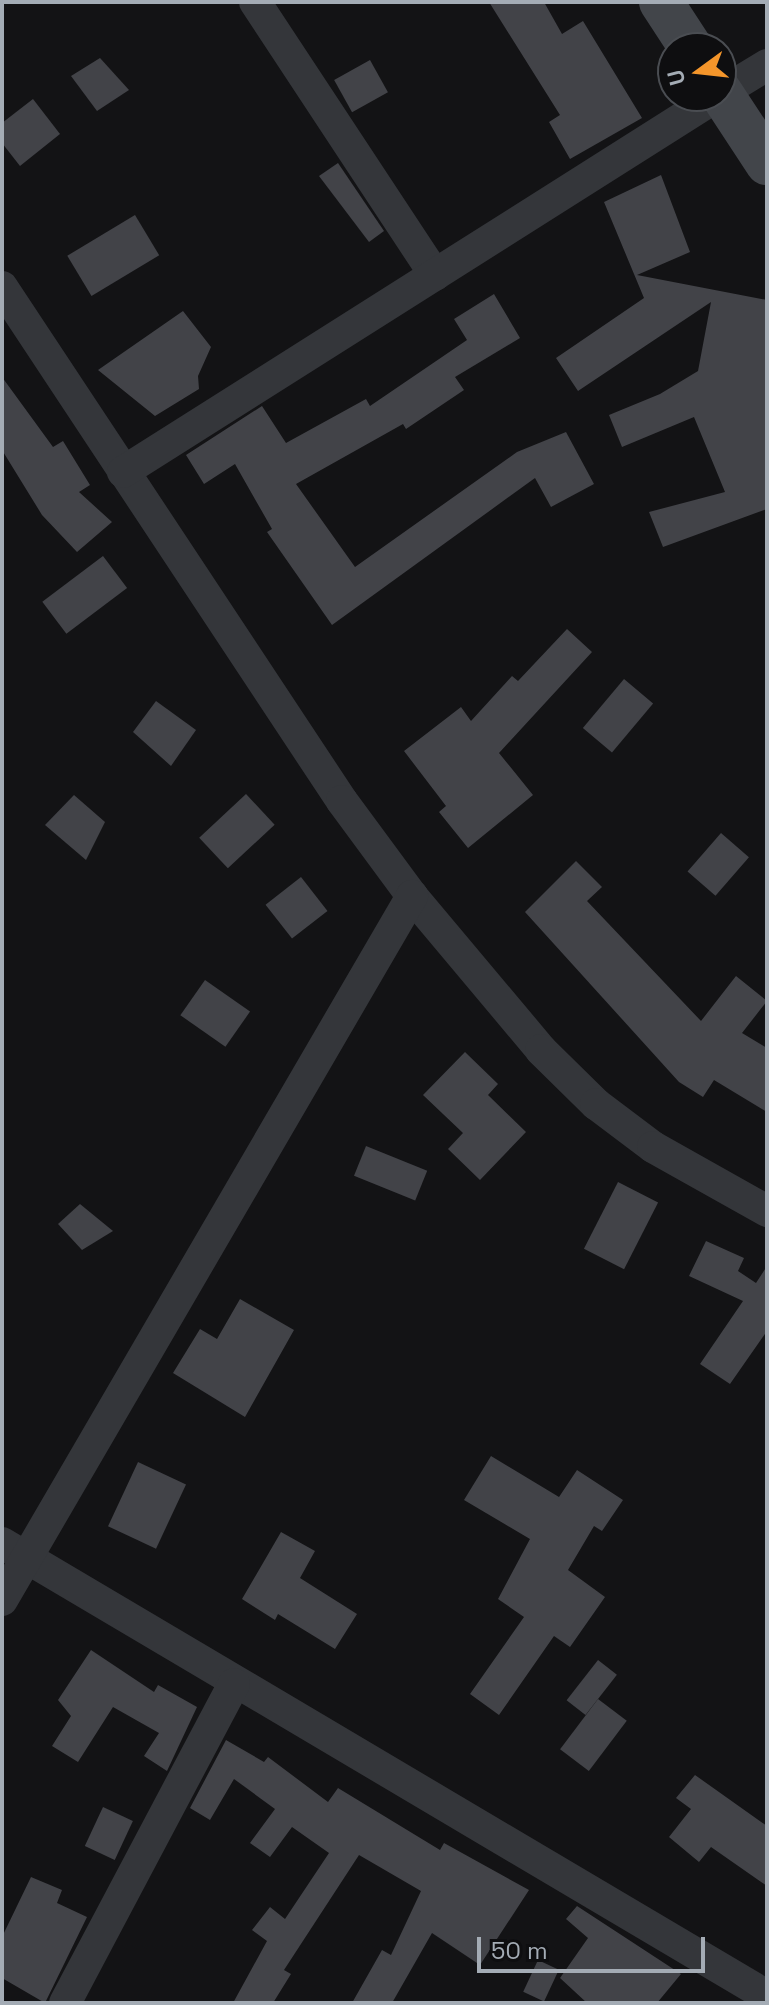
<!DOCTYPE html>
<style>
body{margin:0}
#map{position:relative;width:769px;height:2005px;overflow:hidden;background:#131315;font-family:"Space Grotesk",sans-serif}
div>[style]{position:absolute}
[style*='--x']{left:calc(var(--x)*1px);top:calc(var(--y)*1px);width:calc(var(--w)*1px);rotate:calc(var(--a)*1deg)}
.building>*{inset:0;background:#424348;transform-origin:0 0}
.street>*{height:32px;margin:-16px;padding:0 16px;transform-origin:16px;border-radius:16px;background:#34363a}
.secondary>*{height:44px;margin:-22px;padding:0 22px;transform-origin:22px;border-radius:22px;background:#42454a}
span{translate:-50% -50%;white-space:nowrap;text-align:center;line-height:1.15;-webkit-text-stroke:6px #0e0e10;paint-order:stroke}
.frame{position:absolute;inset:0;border:4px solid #a4acb5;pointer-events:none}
.north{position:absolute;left:657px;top:32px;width:80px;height:80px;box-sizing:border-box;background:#0e0e10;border:2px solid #4a4d52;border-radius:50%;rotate:255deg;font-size:22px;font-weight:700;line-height:32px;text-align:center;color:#a4acb5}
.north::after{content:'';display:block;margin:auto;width:28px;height:36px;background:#f5962b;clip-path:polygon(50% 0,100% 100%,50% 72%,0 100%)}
.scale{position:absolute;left:477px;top:1937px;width:228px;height:36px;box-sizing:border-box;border:4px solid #a4acb5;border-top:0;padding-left:10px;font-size:24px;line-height:28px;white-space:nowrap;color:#a4acb5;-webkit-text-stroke:6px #0e0e10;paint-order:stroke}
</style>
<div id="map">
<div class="building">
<div style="clip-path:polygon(489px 2px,544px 2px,562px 34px,583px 21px,642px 118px,570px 159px,549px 122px,560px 115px)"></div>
<div style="clip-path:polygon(100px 58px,129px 90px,97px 111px,71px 76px)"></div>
<div style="left:370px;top:60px;width:37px;height:41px;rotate:61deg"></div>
<div style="clip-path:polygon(33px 99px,60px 134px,20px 166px,2px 143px,2px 123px)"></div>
<div style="clip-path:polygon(338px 163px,384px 231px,369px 242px,319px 176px)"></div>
<div style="clip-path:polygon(661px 175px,690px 252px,637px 275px,767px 300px,767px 509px,663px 547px,649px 512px,725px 492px,694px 417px,622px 447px,609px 415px,660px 394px,698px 371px,711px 302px,578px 391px,556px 358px,644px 298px,604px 202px)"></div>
<div style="left:135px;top:215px;width:47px;height:79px;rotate:59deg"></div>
<div style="clip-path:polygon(494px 294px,520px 338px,455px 377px,464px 390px,406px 429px,403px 424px,296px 484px,355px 567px,517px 452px,566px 432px,594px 484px,551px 507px,535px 478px,332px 625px,267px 532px,272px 529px,235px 464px,204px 484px,186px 455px,262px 406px,286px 443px,366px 399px,370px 406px,467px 340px,454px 319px)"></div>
<div style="clip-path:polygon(183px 311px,211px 347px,198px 376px,199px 389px,155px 416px,98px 370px)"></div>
<div style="clip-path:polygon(2px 377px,53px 447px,63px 441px,90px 485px,79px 492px,112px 522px,77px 552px,42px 515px,2px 450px)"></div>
<div style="left:103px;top:556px;width:40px;height:76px;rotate:53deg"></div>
<div style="clip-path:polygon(567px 629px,592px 652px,499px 753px,533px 795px,468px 848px,439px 812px,446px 806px,404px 751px,461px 707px,471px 721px,512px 676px,518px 681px)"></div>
<div style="left:624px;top:679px;width:38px;height:64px;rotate:40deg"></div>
<div style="clip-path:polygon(156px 701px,196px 730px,171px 766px,133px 732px)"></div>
<div style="left:246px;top:794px;width:42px;height:64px;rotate:47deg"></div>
<div style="clip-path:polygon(74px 795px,105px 822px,86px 860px,45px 825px)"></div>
<div style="left:721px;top:833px;width:37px;height:51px;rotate:41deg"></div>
<div style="clip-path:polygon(576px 861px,602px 887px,587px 901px,701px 1021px,736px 976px,767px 1001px,742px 1033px,767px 1048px,767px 1112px,714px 1080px,703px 1097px,679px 1082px,525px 912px)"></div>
<div style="left:301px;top:877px;width:43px;height:45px;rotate:52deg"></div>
<div style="left:205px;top:980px;width:55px;height:43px;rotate:35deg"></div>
<div style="clip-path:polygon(465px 1052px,498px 1084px,488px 1095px,526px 1132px,480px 1180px,448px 1149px,463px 1133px,423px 1095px)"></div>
<div style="left:366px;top:1146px;width:66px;height:32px;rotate:22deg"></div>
<div style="left:618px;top:1182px;width:45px;height:75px;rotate:27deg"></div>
<div style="clip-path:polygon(80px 1204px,113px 1231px,82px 1250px,58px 1224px)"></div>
<div style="clip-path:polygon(706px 1241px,744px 1258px,738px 1271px,756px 1283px,767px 1266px,767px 1331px,730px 1384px,700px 1364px,743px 1301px,689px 1276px)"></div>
<div style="clip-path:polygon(240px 1299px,294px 1330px,245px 1417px,173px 1373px,200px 1329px,217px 1339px)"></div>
<div style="clip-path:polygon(491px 1456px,559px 1497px,577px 1470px,623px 1500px,602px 1531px,594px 1526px,568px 1570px,605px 1597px,570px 1647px,554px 1636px,499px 1715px,470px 1694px,524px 1617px,498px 1599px,530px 1539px,464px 1500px)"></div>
<div style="left:138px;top:1462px;width:53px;height:71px;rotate:25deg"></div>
<div style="clip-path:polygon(281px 1532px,315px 1551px,300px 1578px,357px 1614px,335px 1649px,278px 1614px,275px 1620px,242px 1599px)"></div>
<div style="clip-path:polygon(91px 1650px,154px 1692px,158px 1685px,197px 1707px,167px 1771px,144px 1756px,159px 1733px,113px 1707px,78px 1762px,52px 1746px,71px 1716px,58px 1700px)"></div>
<div style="left:598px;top:1660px;width:24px;height:51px;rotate:38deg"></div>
<div style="left:598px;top:1699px;width:36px;height:63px;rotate:37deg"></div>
<div style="clip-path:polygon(226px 1740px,264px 1762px,268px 1757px,328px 1802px,338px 1788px,440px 1850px,444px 1843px,529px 1890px,480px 1965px,432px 1933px,392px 2003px,352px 2003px,382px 1950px,391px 1955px,421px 1891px,359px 1855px,284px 1970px,291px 1974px,273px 2003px,233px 2003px,267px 1941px,252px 1930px,270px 1907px,285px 1919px,329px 1853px,292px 1827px,270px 1857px,250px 1843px,275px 1809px,234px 1779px,210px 1820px,190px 1808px)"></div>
<div style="clip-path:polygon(695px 1775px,767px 1826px,767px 1886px,711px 1847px,699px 1862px,669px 1837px,691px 1809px,676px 1798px)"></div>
<div style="left:103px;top:1807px;width:33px;height:43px;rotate:25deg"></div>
<div style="clip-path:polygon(31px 1877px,62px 1890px,57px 1903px,87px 1917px,45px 2003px,2px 1978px,2px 1937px)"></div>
<div style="clip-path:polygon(577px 1906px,681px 1974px,657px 2003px,587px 2003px,560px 1978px,588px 1938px,566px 1919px)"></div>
<div style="left:538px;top:1960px;width:23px;height:35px;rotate:25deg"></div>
</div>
<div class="street">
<div style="--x:255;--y:2;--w:327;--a:56.6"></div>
<div style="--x:721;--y:93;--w:54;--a:-31.3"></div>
<div style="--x:2;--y:287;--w:616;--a:56.52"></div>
<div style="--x:342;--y:801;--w:118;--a:53.6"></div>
<div style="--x:412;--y:896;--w:201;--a:50"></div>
<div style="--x:541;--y:1050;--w:77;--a:44.5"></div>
<div style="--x:596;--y:1104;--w:71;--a:37"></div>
<div style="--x:653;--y:1147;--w:131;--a:29.3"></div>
<div style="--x:123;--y:472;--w:703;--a:-32.33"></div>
<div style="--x:2;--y:1543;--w:889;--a:30.63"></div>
<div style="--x:2;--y:1600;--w:815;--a:-59.78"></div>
<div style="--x:65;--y:2003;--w:361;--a:-62.1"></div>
</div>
<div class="secondary">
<div style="--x:661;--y:2;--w:55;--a:56.9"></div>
<div style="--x:721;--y:93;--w:84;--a:56.7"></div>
</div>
<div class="frame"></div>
<div class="north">U</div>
<div class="scale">50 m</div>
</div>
